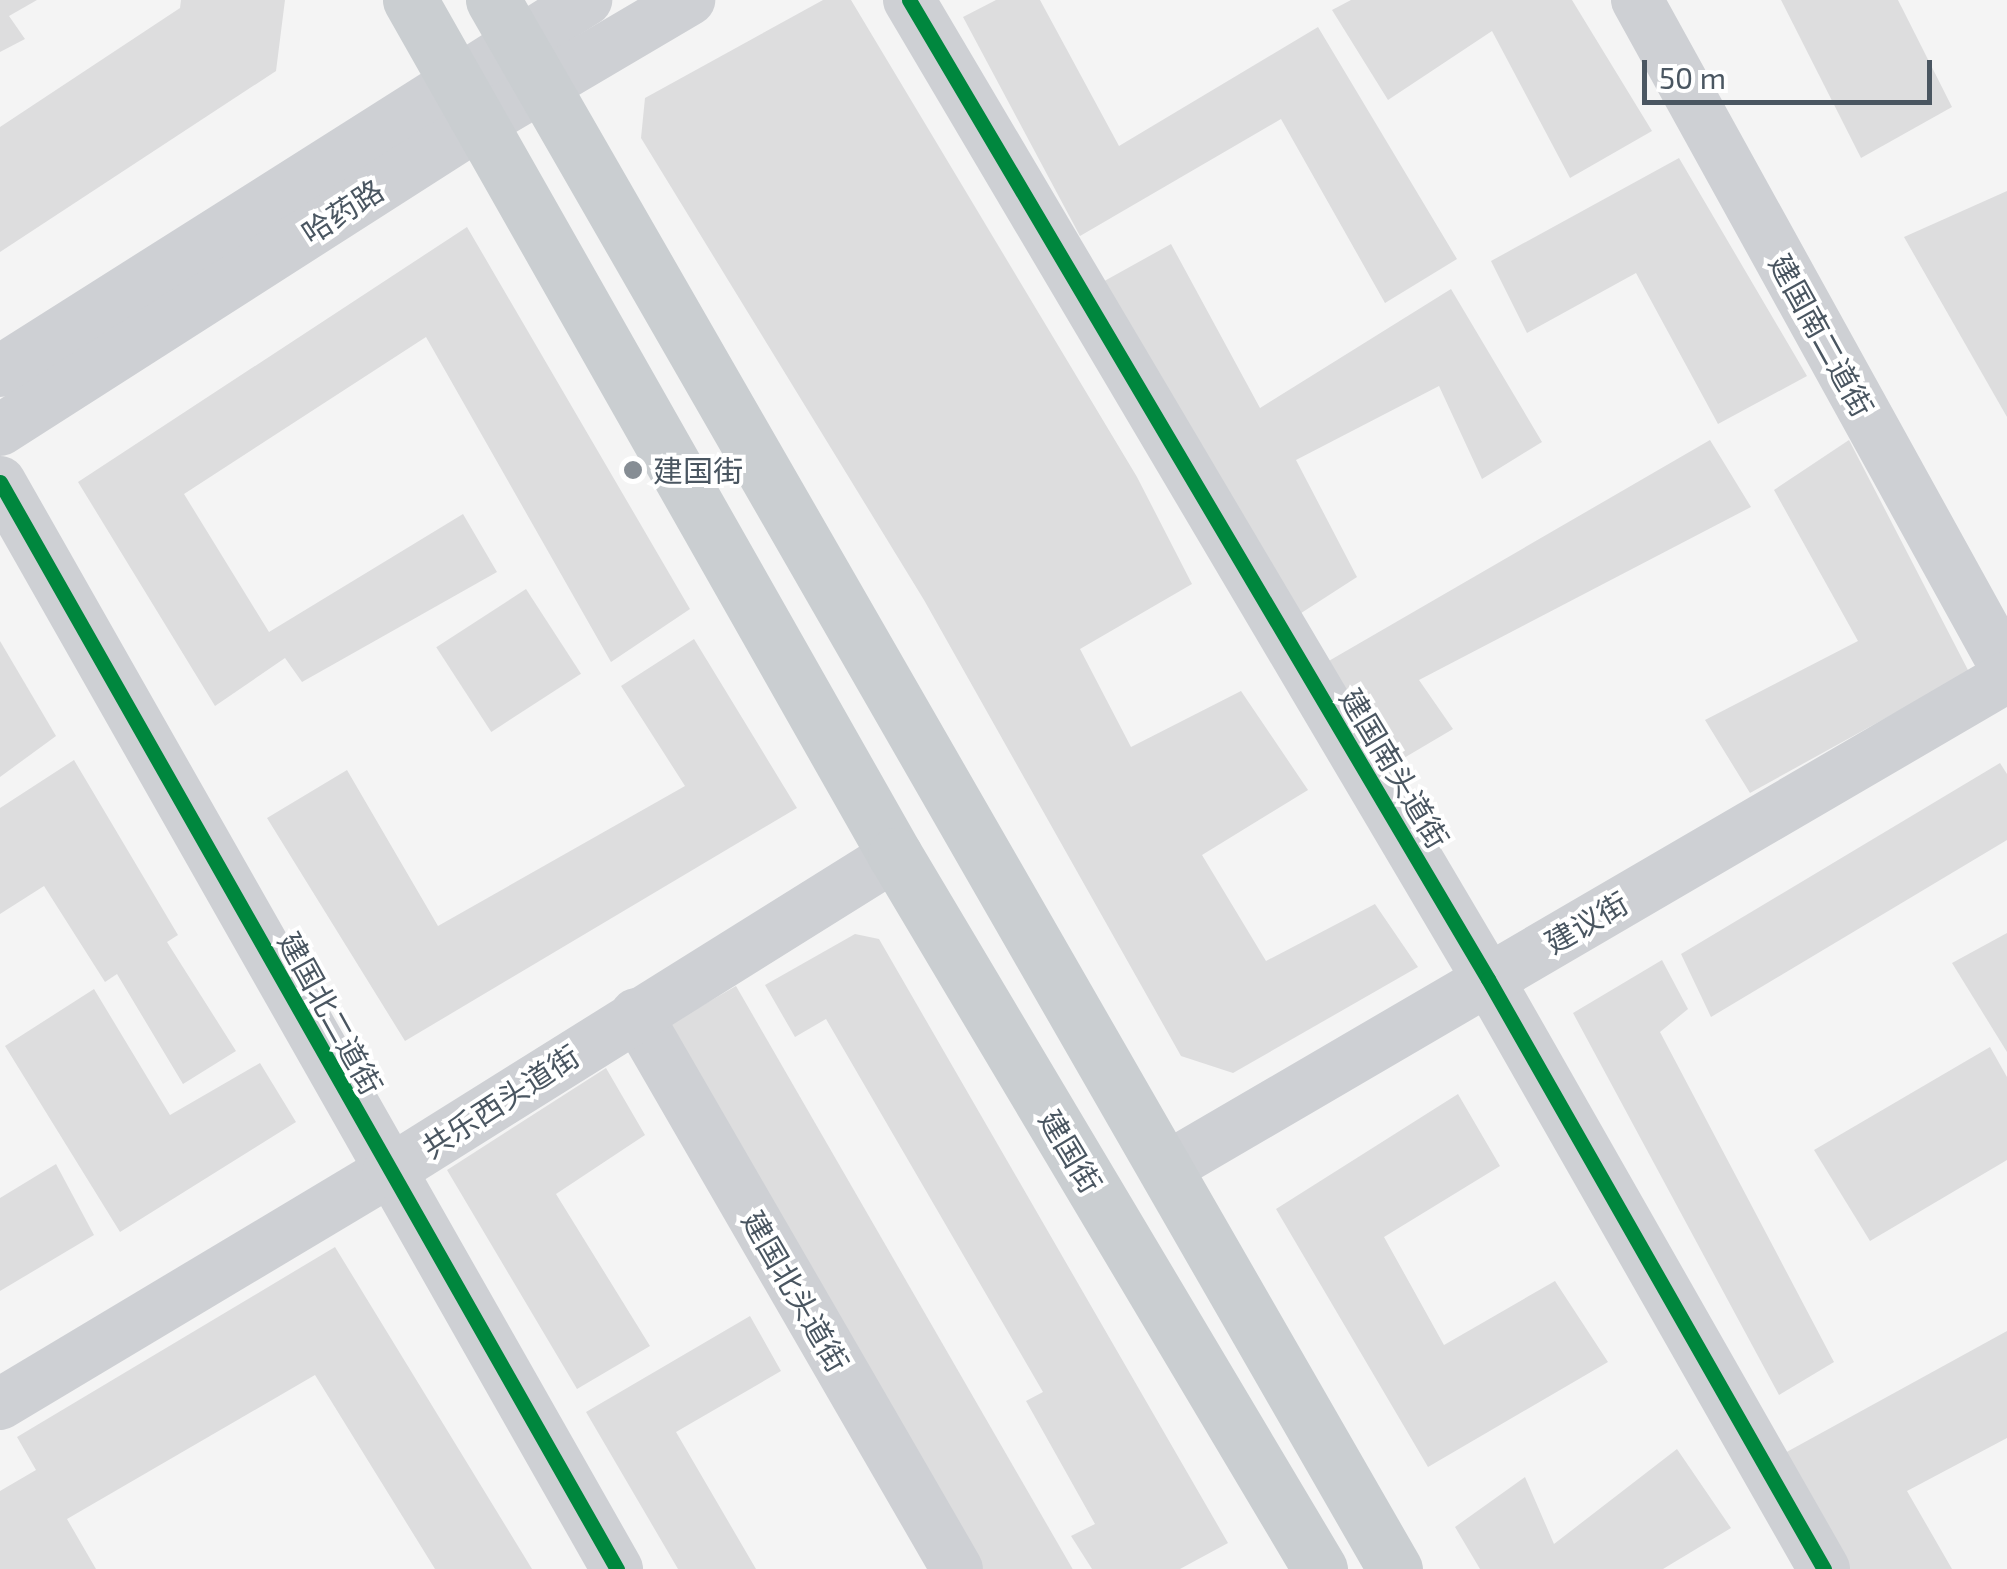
<!DOCTYPE html>
<meta charset="utf-8">
<style>
body{margin:0}
#map{position:relative;width:2007px;height:1569px;overflow:hidden;background:#f4f4f4;font-family:"Exo 2","Noto Sans SC",sans-serif}
div>[style]{position:absolute}
[style*='--x']{left:calc(var(--x)*1px);top:calc(var(--y)*1px);width:calc(var(--w)*1px);rotate:calc(var(--a)*1deg)}
.building>*{inset:0;background:#ddddde;transform-origin:0 0}
.secondary>*{height:52px;margin:-26px;padding:0 26px;transform-origin:26px;border-radius:26px;background:#ced0d4}
.primary>*{height:55px;margin:-27.5px;padding:0 27.5px;transform-origin:27.5px;border-radius:27.5px;background:#caced1}
.cycleway>*{height:15px;margin:-7.5px;padding:0 7.5px;transform-origin:7.5px;border-radius:7.5px;background:#00873e}
.dots>*{width:28px;height:28px;translate:-50% -50%;box-sizing:border-box;border:5px solid #fff;border-radius:50%}
span{translate:-50% -50%;white-space:nowrap;text-align:center;line-height:1.15;-webkit-text-stroke:8px #fff;paint-order:stroke}
.street-label{font-size:30px;color:#4a5661}
.poi-label{font-size:30px;color:#4a5661}
.left{translate:0 -50%;text-align:left}
.scale{position:absolute;left:1642px;top:60px;width:290px;height:45px;box-sizing:border-box;border:5px solid #4a5661;border-top:0;padding-left:12px;font-size:30px;line-height:35px;white-space:nowrap;color:#4a5661;-webkit-text-stroke:8px #fff;paint-order:stroke}
</style>
<div id="map">
<div class="building">
<div style="clip-path:polygon(0 0,37px 0,9px 16px,25px 39px,0 52px)"></div>
<div style="clip-path:polygon(181px 0,285px 0,276px 71px,0 252px,0 127px,180px 8px)"></div>
<div style="clip-path:polygon(823px 0,851px 0,1137px 477px,1192px 584px,1080px 649px,1131px 747px,1241px 691px,1308px 790px,1202px 855px,1266px 961px,1375px 904px,1418px 967px,1233px 1073px,1181px 1056px,924px 600px,641px 138px,645px 98px)"></div>
<div style="clip-path:polygon(996px 0,1040px 0,1119px 146px,1318px 27px,1457px 259px,1385px 303px,1281px 119px,1080px 236px,963px 17px)"></div>
<div style="clip-path:polygon(1351px 0,1572px 0,1652px 131px,1570px 178px,1492px 31px,1388px 100px,1332px 10px)"></div>
<div style="clip-path:polygon(1781px 0,1898px 0,1952px 107px,1861px 158px)"></div>
<div style="clip-path:polygon(1679px 158px,1807px 376px,1718px 424px,1636px 273px,1527px 333px,1491px 261px)"></div>
<div style="clip-path:polygon(2007px 191px,2007px 417px,1904px 237px)"></div>
<div style="clip-path:polygon(467px 227px,690px 609px,611px 662px,426px 337px,184px 494px,269px 632px,463px 514px,497px 572px,302px 682px,285px 658px,215px 706px,78px 482px)"></div>
<div style="clip-path:polygon(1171px 244px,1260px 408px,1451px 289px,1542px 442px,1482px 479px,1439px 386px,1296px 460px,1357px 577px,1295px 617px,1099px 284px)"></div>
<div style="clip-path:polygon(1710px 440px,1751px 507px,1419px 680px,1453px 729px,1387px 768px,1327px 662px)"></div>
<div style="clip-path:polygon(1849px 440px,1969px 672px,1750px 793px,1705px 720px,1858px 641px,1774px 490px)"></div>
<div style="left:526px;top:589px;width:101px;height:107px;rotate:57deg"></div>
<div style="clip-path:polygon(694px 639px,797px 808px,405px 1041px,267px 818px,347px 770px,438px 926px,685px 786px,621px 686px)"></div>
<div style="clip-path:polygon(0 641px,56px 736px,0 777px)"></div>
<div style="clip-path:polygon(74px 760px,178px 935px,167px 942px,236px 1051px,183px 1084px,117px 974px,105px 982px,44px 886px,0 914px,0 808px)"></div>
<div style="clip-path:polygon(2000px 763px,2007px 774px,2007px 840px,1711px 1017px,1681px 954px)"></div>
<div style="clip-path:polygon(2007px 933px,2007px 1052px,1952px 963px)"></div>
<div style="clip-path:polygon(855px 934px,879px 939px,1228px 1543px,1180px 1569px,1092px 1569px,1071px 1536px,1095px 1524px,1026px 1401px,1043px 1392px,826px 1019px,795px 1037px,765px 985px)"></div>
<div style="clip-path:polygon(1662px 960px,1688px 1009px,1660px 1032px,1834px 1362px,1779px 1395px,1573px 1013px)"></div>
<div style="left:736px;top:986px;width:673px;height:87px;rotate:60deg"></div>
<div style="clip-path:polygon(94px 989px,170px 1115px,260px 1063px,296px 1122px,120px 1232px,5px 1046px)"></div>
<div style="clip-path:polygon(1990px 1047px,2007px 1077px,2007px 1160px,1870px 1241px,1814px 1150px)"></div>
<div style="clip-path:polygon(606px 1068px,645px 1135px,556px 1194px,650px 1346px,577px 1389px,447px 1170px)"></div>
<div style="clip-path:polygon(1458px 1094px,1500px 1166px,1384px 1237px,1444px 1345px,1555px 1281px,1608px 1362px,1428px 1467px,1276px 1209px)"></div>
<div style="clip-path:polygon(56px 1164px,94px 1235px,0 1291px,0 1198px)"></div>
<div style="clip-path:polygon(335px 1247px,532px 1569px,435px 1569px,315px 1375px,67px 1519px,96px 1569px,0 1569px,0 1491px,36px 1470px,17px 1437px)"></div>
<div style="clip-path:polygon(750px 1316px,781px 1371px,676px 1432px,756px 1569px,678px 1569px,586px 1412px)"></div>
<div style="clip-path:polygon(2007px 1331px,2007px 1438px,1907px 1491px,1952px 1569px,1849px 1569px,1783px 1454px)"></div>
<div style="clip-path:polygon(1677px 1449px,1731px 1528px,1663px 1569px,1480px 1569px,1455px 1527px,1525px 1477px,1554px 1544px)"></div>
</div>
<div class="secondary">
<div style="--x:909;--y:0;--w:1137;--a:59.4"></div>
<div style="--x:1488;--y:979;--w:679;--a:60.34"></div>
<div style="--x:1637;--y:0;--w:765;--a:61.09"></div>
<div style="--x:0;--y:371;--w:694;--a:-32.34"></div>
<div style="--x:0;--y:430;--w:570;--a:-32.6"></div>
<div style="--x:480;--y:123;--w:243;--a:-30.5"></div>
<div style="--x:0;--y:482;--w:1250;--a:60.42"></div>
<div style="--x:636;--y:1014;--w:641;--a:59.96"></div>
<div style="--x:1166;--y:1168;--w:974;--a:-30.28"></div>
<div style="--x:0;--y:1404;--w:452;--a:-30.9"></div>
<div style="--x:388;--y:1172;--w:598;--a:-32.02"></div>
</div>
<div class="primary">
<div style="--x:410;--y:0;--w:983;--a:60.44"></div>
<div style="--x:895;--y:855;--w:831;--a:59.24"></div>
<div style="--x:493;--y:0;--w:1810;--a:60.11"></div>
</div>
<div class="cycleway">
<div style="--x:909;--y:0;--w:1137;--a:59.4"></div>
<div style="--x:1488;--y:979;--w:679;--a:60.34"></div>
<div style="--x:0;--y:482;--w:1250;--a:60.42"></div>
</div>
<div class="dots">
<div style="left:633px;top:470px;background:#868d94"></div>
</div>
<div class="street-label">
<span style="left:342px;top:211px;rotate:-33deg">哈药路</span>
<span style="left:1822px;top:335px;rotate:61deg">建国南二道街</span>
<span style="left:1395px;top:768px;rotate:59deg">建国南头道街</span>
<span style="left:1586px;top:922px;rotate:-30deg">建议街</span>
<span style="left:331px;top:1013px;rotate:61deg">建国北二道街</span>
<span style="left:500px;top:1101px;rotate:-33deg">共乐西头道街</span>
<span style="left:1071px;top:1151px;rotate:59deg">建国街</span>
<span style="left:796px;top:1291px;rotate:60deg">建国北头道街</span>
</div>
<div class="poi-label">
<span class="left" style="left:653px;top:470px">建国街</span>
</div>
<div class="scale">50 m</div>
</div>
